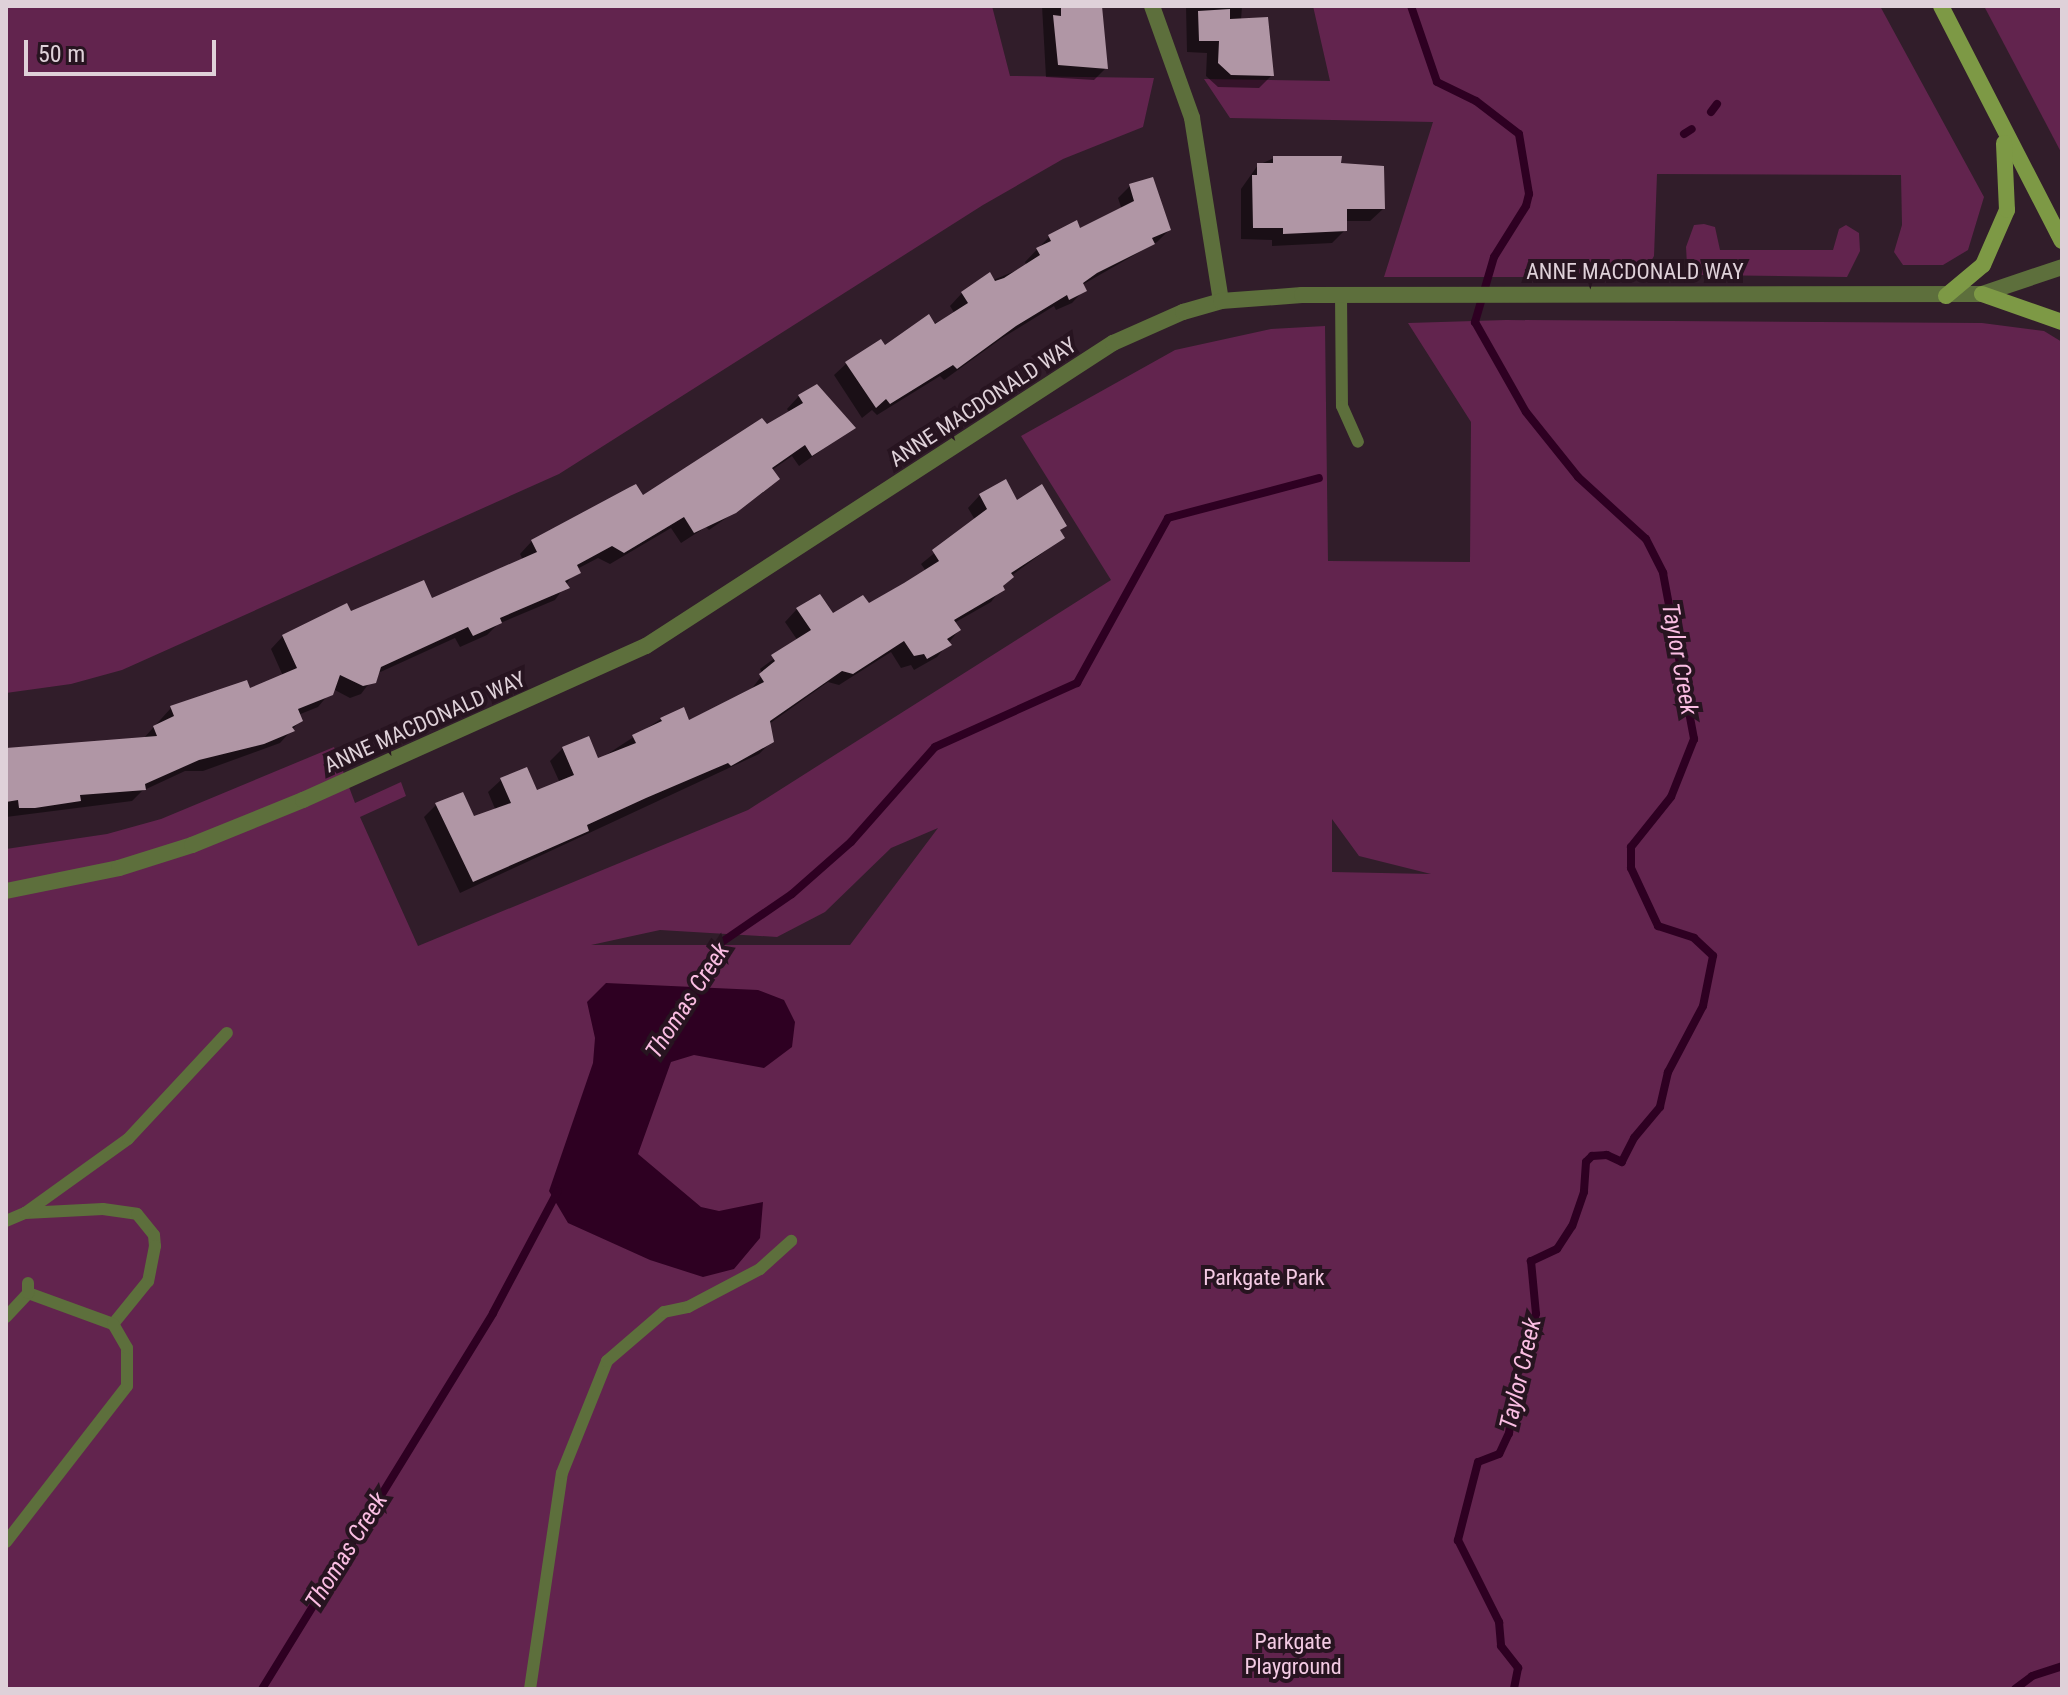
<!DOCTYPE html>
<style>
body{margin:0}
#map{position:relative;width:2068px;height:1695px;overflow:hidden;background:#311d2a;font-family:"Roboto Condensed",sans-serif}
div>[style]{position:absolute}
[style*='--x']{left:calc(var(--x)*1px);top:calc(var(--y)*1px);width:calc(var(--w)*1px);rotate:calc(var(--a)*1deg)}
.green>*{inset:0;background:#62244e}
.water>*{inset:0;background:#2e0022}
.shadow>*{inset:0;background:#0007}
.stream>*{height:8px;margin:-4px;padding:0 4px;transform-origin:4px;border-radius:4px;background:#2e0022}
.building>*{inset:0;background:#b096a5}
.lane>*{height:12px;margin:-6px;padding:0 6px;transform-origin:6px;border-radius:6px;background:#5d6f3c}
.street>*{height:16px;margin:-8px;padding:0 8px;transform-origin:8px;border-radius:8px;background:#5d6f3c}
.secondary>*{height:16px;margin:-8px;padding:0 8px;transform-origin:8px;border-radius:8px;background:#7d9945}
span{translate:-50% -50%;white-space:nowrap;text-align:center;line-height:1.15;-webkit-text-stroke:8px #271420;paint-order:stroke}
.street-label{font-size:22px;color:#dfd1d9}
.park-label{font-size:22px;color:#f3cae3}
.water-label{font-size:24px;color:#fabde2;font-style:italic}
.frame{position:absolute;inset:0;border:8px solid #dfd1d9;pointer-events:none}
.scale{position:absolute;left:24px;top:40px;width:192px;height:36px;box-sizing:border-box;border:4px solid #dfd1d9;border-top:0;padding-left:10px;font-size:24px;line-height:28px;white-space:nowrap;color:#dfd1d9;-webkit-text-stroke:6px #271420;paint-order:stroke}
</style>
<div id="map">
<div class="green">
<div style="clip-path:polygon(6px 6px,992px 6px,1010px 76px,1154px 78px,1143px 127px,1063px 159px,983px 205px,559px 474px,122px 670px,71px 684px,6px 693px)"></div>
<div style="clip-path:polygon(1313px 6px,1880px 6px,1984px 197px,1968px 250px,1943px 265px,1903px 265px,1894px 252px,1902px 225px,1901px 175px,1657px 174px,1654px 256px,1642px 277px,1384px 277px,1433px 122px,1230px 118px,1204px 79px,1330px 81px)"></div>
<div style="clip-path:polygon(1984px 6px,2062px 6px,2062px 154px)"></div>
<div style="clip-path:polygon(1704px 224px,1715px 227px,1720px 250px,1833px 250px,1839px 229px,1846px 225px,1859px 233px,1860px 251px,1847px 277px,1699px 275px,1687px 265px,1686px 247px,1694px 225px)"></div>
<div style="clip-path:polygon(evenodd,1506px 320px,1982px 323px,2044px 331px,2062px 342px,2062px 1689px,6px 1689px,6px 849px,107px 834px,161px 819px,334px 747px,355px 803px,401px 782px,406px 796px,360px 817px,418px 946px,748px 810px,1111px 580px,1021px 436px,1175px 350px,1271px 329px,1325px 326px,1328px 561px,1470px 562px,1471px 422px,1408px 323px,1506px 320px,1332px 819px,1359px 856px,1431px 874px,1332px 872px,1332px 819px,1506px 320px,938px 828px,850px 945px,591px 945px,660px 930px,777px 937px,825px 912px,891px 848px,938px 828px)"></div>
</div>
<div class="water">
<div style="clip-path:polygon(606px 983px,758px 990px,784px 1000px,795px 1022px,792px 1047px,764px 1068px,694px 1055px,671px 1062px,638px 1154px,701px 1207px,719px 1211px,763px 1202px,760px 1238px,734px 1269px,703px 1277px,650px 1260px,568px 1223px,549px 1191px,593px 1063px,595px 1038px,587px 1002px)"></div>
</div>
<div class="shadow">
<div style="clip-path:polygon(1042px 6px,1101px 6px,1106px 68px,1094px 80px,1046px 77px)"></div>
<div style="clip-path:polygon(1186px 6px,1242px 6px,1241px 20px,1272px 75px,1259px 88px,1218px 87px,1206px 76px,1207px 53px,1187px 52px)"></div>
<div style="clip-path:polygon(1274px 158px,1339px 165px,1383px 209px,1370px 221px,1345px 221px,1345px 230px,1332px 243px,1272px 246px,1272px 240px,1241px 239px,1241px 189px,1258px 165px)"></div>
<div style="clip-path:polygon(1130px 186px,1169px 230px,1157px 242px,1082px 285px,1084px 290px,1072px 303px,1056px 310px,1054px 306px,1002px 338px,944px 380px,940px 376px,877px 415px,872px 410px,862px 418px,834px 375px,847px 363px,955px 314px,950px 306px,962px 293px,1027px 266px,1025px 262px,1049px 237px,1079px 231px,1122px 210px,1118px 198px)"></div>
<div style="clip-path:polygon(799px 396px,853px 428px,799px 466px,792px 456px,772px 470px,777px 479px,765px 491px,709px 530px,706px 527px,681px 543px,671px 528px,610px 564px,598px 558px,577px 569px,555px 600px,498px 624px,487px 635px,460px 647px,455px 638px,376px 674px,361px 694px,350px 698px,333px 689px,318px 707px,298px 715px,300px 721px,280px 743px,203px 771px,185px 771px,142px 791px,132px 801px,6px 817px,6px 750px,143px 739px,171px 708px,246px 682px,249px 690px,283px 676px,271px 649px,283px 636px,350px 614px,431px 600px,523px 560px,520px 554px,532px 541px,642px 498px,790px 413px,787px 409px)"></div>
<div style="clip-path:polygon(980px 495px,1016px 503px,1065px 525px,1059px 531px,1063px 538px,1011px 576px,991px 602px,954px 623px,959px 630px,937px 657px,914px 670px,911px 665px,901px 668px,891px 652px,839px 685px,828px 682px,769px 724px,772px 741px,759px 754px,460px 893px,424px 817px,436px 805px,462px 794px,473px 819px,496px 811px,488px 792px,501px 780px,526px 769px,536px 792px,560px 783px,550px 761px,563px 748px,597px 761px,661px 719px,683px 710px,688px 722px,750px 691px,763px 674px,760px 669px,798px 641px,785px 622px,797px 609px,832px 616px,868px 606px,926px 571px,921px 564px,975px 520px,968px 508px)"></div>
</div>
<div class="stream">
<div style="--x:1411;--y:6;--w:80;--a:71.1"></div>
<div style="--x:1437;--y:82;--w:43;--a:26"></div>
<div style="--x:1476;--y:101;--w:54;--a:37.5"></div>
<div style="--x:1519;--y:134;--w:61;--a:80.5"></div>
<div style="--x:1529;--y:194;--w:12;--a:104"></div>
<div style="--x:1526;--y:206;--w:60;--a:122.1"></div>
<div style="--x:1494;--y:257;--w:68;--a:106.3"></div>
<div style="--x:1475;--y:322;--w:103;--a:60.5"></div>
<div style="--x:1526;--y:412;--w:83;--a:51.3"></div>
<div style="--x:1578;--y:477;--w:92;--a:42.4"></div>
<div style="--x:1646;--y:539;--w:38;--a:63"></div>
<div style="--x:1663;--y:573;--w:169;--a:79.4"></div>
<div style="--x:1694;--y:739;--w:62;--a:111.6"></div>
<div style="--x:1671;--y:797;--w:64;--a:128.7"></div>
<div style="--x:1631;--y:847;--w:21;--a:90"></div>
<div style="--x:1631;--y:868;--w:64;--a:65"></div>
<div style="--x:1658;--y:926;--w:38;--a:18"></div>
<div style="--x:1694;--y:938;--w:26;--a:43"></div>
<div style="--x:1713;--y:956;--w:51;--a:101.3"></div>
<div style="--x:1703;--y:1006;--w:75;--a:117.9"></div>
<div style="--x:1668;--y:1072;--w:36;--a:103"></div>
<div style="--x:1660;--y:1107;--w:40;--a:130"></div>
<div style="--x:1634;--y:1138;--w:27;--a:117"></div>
<div style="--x:1622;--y:1162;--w:17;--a:-155"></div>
<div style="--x:1607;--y:1155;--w:15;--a:176"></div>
<div style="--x:1592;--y:1156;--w:8;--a:135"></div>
<div style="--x:1586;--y:1162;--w:30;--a:94"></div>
<div style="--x:1584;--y:1192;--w:36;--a:109"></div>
<div style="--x:1572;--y:1226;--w:27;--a:123"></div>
<div style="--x:1557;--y:1249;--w:29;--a:155"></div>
<div style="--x:1531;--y:1261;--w:53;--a:84.6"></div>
<div style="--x:1536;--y:1314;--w:53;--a:109.8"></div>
<div style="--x:1518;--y:1364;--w:70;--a:97.4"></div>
<div style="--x:1509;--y:1433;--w:23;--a:115"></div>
<div style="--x:1499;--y:1454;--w:22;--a:159"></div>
<div style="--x:1478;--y:1462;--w:81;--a:104.4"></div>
<div style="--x:1458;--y:1540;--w:92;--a:63.4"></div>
<div style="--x:1499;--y:1622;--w:24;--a:85"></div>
<div style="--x:1501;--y:1646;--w:28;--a:52"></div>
<div style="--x:1518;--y:1668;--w:21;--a:101"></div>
<div style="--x:1711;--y:112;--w:10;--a:-53"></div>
<div style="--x:1684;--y:134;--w:9;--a:-32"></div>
<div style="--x:690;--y:993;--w:57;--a:-59.4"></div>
<div style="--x:719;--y:944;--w:88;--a:-34.4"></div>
<div style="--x:792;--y:894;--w:79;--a:-41.4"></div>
<div style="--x:851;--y:842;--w:127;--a:-48.5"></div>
<div style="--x:935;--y:747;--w:156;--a:-24.3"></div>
<div style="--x:1077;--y:683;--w:188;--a:-61.1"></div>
<div style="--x:1168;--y:518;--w:156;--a:-14.8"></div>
<div style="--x:262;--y:1689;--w:441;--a:-58.4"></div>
<div style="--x:493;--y:1313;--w:138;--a:-62"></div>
<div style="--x:2015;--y:1689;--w:21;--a:-37"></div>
<div style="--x:2032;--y:1676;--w:32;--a:-18"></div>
</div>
<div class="building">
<div style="clip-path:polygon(1061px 6px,1102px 6px,1108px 69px,1058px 65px,1053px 15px,1061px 16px)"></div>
<div style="clip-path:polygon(1230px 9px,1230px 19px,1268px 17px,1274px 76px,1231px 75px,1218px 63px,1219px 41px,1199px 41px,1198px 11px)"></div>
<div style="clip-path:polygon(1273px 156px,1342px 156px,1341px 163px,1384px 166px,1385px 209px,1347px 209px,1347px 231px,1283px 234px,1283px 228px,1253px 228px,1252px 175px,1257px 175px,1257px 163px,1273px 163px)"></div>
<div style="clip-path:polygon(1153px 177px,1171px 230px,1152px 238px,1155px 244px,1097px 273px,1083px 283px,1087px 291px,1069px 300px,1067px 295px,1016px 326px,957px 369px,953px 365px,890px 404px,886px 399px,876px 408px,845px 362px,881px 339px,885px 345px,929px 314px,935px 324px,968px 303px,961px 292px,990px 272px,995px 281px,1004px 278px,1040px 255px,1036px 248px,1051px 241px,1048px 235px,1077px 220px,1080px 228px,1134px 201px,1129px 184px)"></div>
<div style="clip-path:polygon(817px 384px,856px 428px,812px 456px,805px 445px,772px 468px,780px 479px,736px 513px,694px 533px,684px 517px,624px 553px,612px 546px,577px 565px,581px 573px,565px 581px,570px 588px,500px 618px,502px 623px,473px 636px,468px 627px,381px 667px,376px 683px,363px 686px,340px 675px,333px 695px,298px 709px,303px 721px,292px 727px,295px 731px,264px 744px,199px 760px,145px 784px,146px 790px,80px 795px,81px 801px,35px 808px,19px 808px,18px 800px,6px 802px,6px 748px,157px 736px,153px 726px,174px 716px,170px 706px,247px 680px,250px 688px,297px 668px,282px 635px,347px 603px,351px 611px,424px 580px,432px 598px,537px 552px,531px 540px,630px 487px,636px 484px,643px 495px,762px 418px,767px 424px,803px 403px,798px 395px)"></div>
<div style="clip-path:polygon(1006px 479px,1017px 500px,1042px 484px,1067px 526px,1060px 530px,1065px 538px,1011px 573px,1014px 577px,1003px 586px,1005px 590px,954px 620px,961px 630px,947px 639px,952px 645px,927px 659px,924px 654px,914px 656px,904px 641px,853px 674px,842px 671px,770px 721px,774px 742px,731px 766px,728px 763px,646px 798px,587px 825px,589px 831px,473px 882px,435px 803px,463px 792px,474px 816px,511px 803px,500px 778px,527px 767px,537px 790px,574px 775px,562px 747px,589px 736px,598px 758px,636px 743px,632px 735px,662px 721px,660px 718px,684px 707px,689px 720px,764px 682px,759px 674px,775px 661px,771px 655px,811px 630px,796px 608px,820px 594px,833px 613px,863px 595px,869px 603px,904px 583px,939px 561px,932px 550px,987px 509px,979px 494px)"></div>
</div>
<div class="lane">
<div style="--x:1341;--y:295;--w:111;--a:89.5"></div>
<div style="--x:1342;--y:406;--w:39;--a:66"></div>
<div style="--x:25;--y:1213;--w:78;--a:-2.9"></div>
<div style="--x:103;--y:1209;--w:34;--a:8"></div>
<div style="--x:137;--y:1214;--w:27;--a:51"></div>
<div style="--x:154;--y:1235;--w:11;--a:85"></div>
<div style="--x:155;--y:1246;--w:36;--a:101"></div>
<div style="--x:148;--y:1281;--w:55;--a:129.1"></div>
<div style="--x:113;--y:1324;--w:90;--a:-160"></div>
<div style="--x:6;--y:1221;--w:21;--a:-23"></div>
<div style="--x:25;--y:1213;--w:127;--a:-35.7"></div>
<div style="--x:128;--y:1139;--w:145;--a:-47"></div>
<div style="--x:6;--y:1317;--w:33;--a:-47"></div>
<div style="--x:28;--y:1293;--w:10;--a:-90"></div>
<div style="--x:6;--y:1542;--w:197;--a:-52.2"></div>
<div style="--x:127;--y:1386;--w:38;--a:-90"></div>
<div style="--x:127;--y:1348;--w:28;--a:-120"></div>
<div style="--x:530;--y:1689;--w:218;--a:-81.6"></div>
<div style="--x:562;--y:1473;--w:121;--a:-68.1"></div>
<div style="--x:607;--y:1361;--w:75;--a:-40.7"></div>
<div style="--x:664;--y:1312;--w:25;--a:-12"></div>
<div style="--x:688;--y:1307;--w:81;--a:-27.8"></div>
<div style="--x:760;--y:1269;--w:42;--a:-42.1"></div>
</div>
<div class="street">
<div style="--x:1152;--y:6;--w:119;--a:70.3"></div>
<div style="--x:1192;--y:118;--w:185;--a:81"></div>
<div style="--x:6;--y:891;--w:115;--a:-11.5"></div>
<div style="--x:119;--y:868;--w:77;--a:-17.5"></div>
<div style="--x:192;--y:845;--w:120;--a:-22.1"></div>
<div style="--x:303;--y:800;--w:376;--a:-24.2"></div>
<div style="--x:646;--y:646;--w:557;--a:-32.98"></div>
<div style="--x:1113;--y:343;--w:77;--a:-23.9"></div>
<div style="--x:1183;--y:312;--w:40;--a:-16"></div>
<div style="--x:1221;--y:301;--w:81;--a:-4.2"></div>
<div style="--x:1302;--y:295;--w:680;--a:-0.08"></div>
<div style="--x:1982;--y:294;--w:84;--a:-18.6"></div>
</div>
<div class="secondary">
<div style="--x:1941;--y:6;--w:264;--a:62.8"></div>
<div style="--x:1982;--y:294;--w:85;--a:19.3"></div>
<div style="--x:1946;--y:296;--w:48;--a:-40"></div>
<div style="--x:1983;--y:265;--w:60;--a:-66.4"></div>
<div style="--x:2007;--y:210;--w:67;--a:-92.6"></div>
</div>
<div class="street-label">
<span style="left:1635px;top:272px">ANNE MACDONALD WAY</span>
<span style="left:983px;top:402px;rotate:-33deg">ANNE MACDONALD WAY</span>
<span style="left:425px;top:722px;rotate:-24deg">ANNE MACDONALD WAY</span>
</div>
<div class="park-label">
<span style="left:1264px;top:1278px">Parkgate Park</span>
<span style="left:1293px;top:1654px">Parkgate<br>Playground</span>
</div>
<div class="water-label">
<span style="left:1679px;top:659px;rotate:80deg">Taylor Creek</span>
<span style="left:688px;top:1001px;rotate:-57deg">Thomas Creek</span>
<span style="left:1521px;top:1374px;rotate:-77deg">Taylor Creek</span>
<span style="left:347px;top:1551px;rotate:-58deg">Thomas Creek</span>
</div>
<div class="frame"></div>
<div class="scale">50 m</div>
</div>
